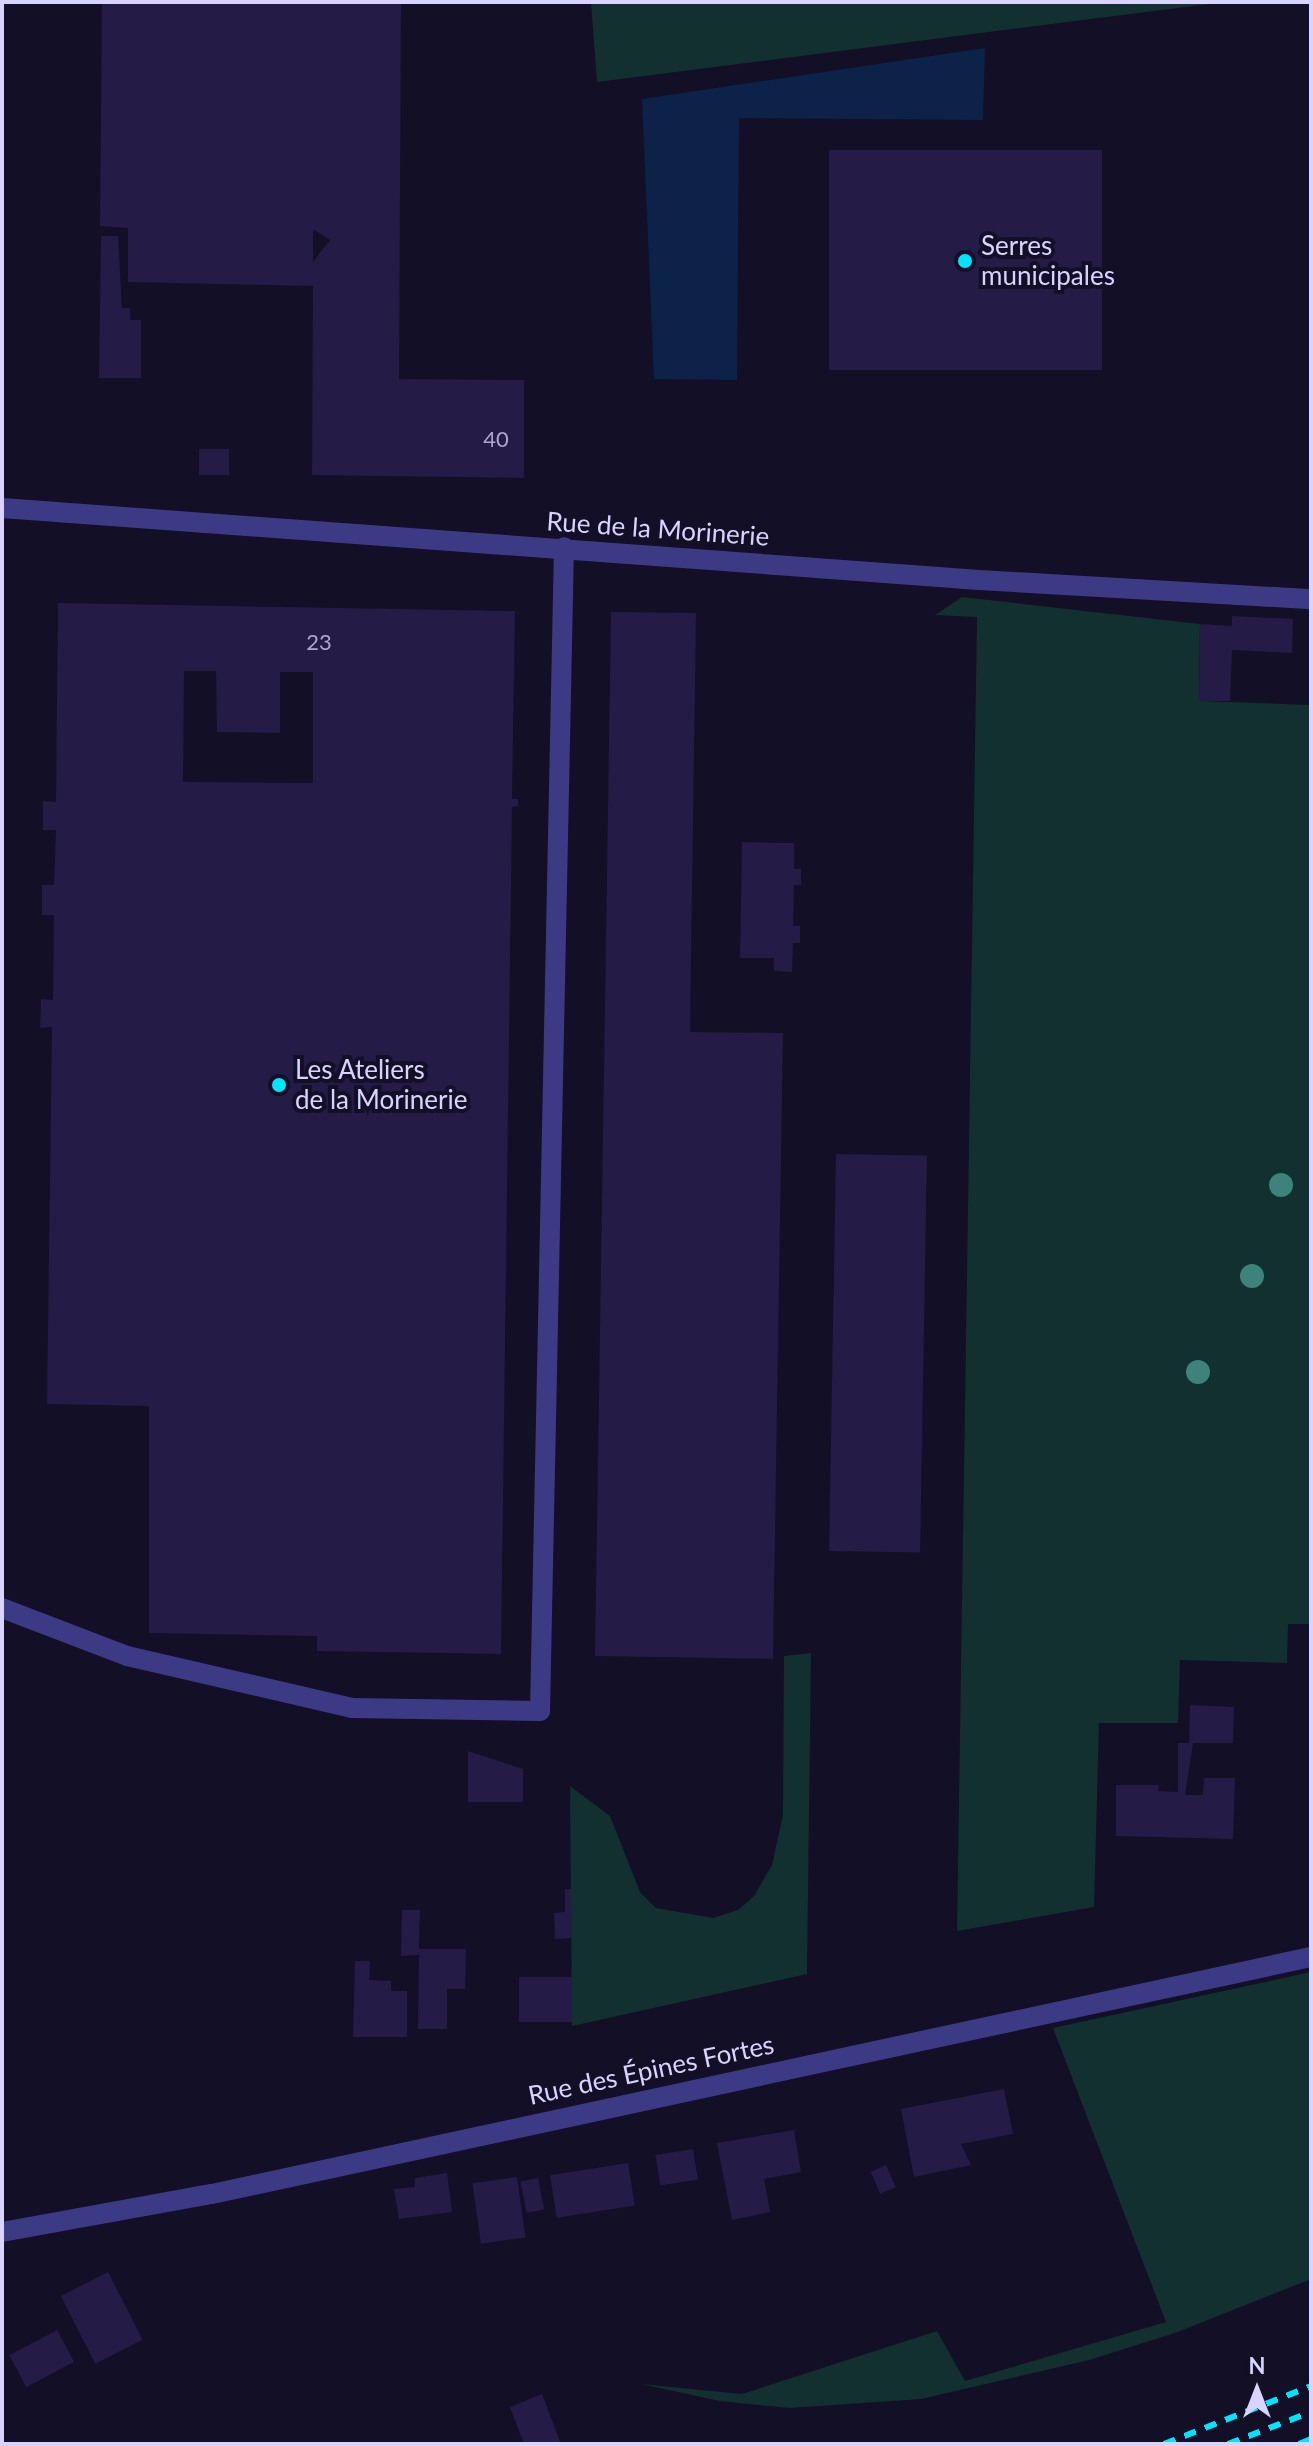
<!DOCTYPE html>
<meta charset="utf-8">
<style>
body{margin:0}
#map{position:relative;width:1313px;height:2446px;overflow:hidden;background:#130f26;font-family:Lato,sans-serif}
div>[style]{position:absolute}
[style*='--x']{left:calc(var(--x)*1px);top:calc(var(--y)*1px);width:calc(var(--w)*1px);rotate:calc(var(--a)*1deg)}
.green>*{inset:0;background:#12302f}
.water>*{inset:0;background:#0c2248}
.building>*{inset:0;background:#241b47;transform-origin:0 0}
.service>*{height:20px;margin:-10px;padding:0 10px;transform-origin:10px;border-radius:10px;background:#3d3a85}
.minor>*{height:20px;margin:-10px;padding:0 10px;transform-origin:10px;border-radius:10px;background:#3d3a85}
.rail>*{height:6px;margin-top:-3px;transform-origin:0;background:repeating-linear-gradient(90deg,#00e5ff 0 12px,transparent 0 22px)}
.trees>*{width:24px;height:24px;margin:-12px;border-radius:50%;background:#3d827b}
.dots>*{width:22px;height:22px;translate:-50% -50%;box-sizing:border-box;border:4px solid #130f26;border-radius:50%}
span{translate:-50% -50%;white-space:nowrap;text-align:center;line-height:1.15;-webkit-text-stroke:8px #130f26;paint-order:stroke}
.number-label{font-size:22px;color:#aca6d1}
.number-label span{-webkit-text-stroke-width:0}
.poi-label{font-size:26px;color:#d9d4ff}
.left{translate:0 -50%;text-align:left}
.street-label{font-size:26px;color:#d9d4ff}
.frame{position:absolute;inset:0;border:4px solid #d9d4ff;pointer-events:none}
.north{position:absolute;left:1217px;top:2350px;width:80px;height:80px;-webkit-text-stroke:6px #130f26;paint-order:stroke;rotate:0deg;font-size:22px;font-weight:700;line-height:32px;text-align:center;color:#d9d4ff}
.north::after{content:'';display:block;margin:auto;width:28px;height:36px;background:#d9d4ff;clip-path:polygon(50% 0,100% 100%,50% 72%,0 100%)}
</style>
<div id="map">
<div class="green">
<div style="clip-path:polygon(591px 2px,1225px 2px,597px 82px)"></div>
<div style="clip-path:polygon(962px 597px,1200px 624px,1199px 701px,1311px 705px,1311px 1624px,1288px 1624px,1287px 1663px,1180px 1660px,1178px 1723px,1099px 1723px,1094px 1907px,957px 1931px,977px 617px,935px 615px)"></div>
<div style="clip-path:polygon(811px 1653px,807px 1974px,572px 2026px,570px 1786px,610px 1816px,640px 1892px,656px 1908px,713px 1918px,738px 1910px,754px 1896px,772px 1865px,783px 1815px,784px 1656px)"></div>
<div style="clip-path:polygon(1311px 1972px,1311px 2279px,1175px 2333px,1089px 2360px,921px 2399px,790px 2408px,720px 2401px,641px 2384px,742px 2394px,937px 2331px,965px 2381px,1166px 2322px,1053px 2028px)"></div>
</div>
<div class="water">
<div style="clip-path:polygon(985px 48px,983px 120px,739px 118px,737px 380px,654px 379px,642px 99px)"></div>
</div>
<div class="building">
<div style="clip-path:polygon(evenodd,102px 2px,401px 2px,399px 379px,524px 380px,524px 478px,312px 475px,313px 286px,128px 282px,128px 228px,100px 226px,102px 2px,313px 229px,330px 240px,313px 262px,313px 229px)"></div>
<div style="left:829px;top:150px;width:273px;height:220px"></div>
<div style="clip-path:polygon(101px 236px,118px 236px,122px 308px,130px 308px,130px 320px,141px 320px,141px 378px,99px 378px)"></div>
<div style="left:199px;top:449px;width:30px;height:26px"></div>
<div style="clip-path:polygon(evenodd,58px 603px,515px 611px,512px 799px,518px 799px,518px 806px,512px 807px,501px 1654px,317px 1651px,317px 1636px,149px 1633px,149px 1406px,47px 1404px,52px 1027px,40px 1028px,41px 999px,53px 1000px,54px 915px,42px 915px,42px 885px,54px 885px,56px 830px,43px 830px,43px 801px,56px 802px,58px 603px,184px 671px,216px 671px,217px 732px,280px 733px,280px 672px,313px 672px,313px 783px,183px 782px,184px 671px)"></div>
<div style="clip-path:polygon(611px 612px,696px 613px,690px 1032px,783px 1033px,773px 1659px,595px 1656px)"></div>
<div style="clip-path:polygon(1232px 616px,1293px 619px,1292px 653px,1232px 650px,1230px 701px,1199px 701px,1200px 624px,1232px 626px)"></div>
<div style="clip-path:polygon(742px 842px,794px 843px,794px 869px,801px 869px,801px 885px,794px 885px,793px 926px,800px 926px,800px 943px,793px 943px,792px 972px,774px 971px,774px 958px,740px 958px)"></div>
<div style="left:836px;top:1154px;width:91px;height:397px;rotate:1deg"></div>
<div style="clip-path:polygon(1190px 1705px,1234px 1707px,1233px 1743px,1193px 1743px,1185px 1795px,1203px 1795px,1204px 1778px,1235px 1778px,1233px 1839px,1116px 1836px,1116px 1785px,1159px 1785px,1158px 1791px,1178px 1792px,1178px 1743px,1189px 1743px)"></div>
<div style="clip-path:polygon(468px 1751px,523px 1769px,523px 1802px,468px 1802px)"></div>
<div style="clip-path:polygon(565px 1889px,571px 1889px,571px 1938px,555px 1939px,554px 1913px,565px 1912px)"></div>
<div style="clip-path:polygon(402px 1910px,420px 1910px,419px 1949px,466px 1949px,465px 1989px,447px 1989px,447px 2029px,418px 2029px,419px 1955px,401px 1956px)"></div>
<div style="clip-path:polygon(355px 1961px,370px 1961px,369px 1980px,391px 1981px,391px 1991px,407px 1991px,407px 2037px,353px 2037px)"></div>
<div style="left:519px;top:1977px;width:53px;height:45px"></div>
<div style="clip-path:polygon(1004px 2089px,1013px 2134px,961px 2144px,971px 2165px,914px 2177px,901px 2109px)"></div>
<div style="clip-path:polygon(794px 2130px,801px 2172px,764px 2179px,770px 2212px,732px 2220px,717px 2143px)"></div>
<div style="left:693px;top:2149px;width:31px;height:38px;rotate:81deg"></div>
<div style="left:628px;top:2163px;width:43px;height:79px;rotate:81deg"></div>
<div style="left:886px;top:2165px;width:24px;height:17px;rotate:66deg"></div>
<div style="clip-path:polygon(447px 2173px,452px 2212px,399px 2219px,394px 2189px,415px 2187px,415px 2178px)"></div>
<div style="left:517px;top:2177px;width:61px;height:45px;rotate:82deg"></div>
<div style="left:538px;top:2178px;width:32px;height:18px;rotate:79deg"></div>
<div style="left:108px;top:2272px;width:76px;height:53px;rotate:63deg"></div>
<div style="left:57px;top:2330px;width:36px;height:54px;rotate:62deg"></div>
<div style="clip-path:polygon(542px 2394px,561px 2444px,524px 2444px,510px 2407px)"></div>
</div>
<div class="service">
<div style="--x:127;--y:1656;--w:231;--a:13"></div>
<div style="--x:352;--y:1708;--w:188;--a:0.9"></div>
<div style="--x:540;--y:1711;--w:1164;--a:-88.82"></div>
</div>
<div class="minor">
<div style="--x:2;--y:508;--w:980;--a:4.21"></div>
<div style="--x:979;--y:580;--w:333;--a:3.3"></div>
<div style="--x:2;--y:1608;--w:134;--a:21"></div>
<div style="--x:2;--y:2232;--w:213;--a:-10.3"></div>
<div style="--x:212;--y:2194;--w:1124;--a:-12.17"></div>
</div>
<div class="rail">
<div style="--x:1164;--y:2444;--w:158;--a:-21.5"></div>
<div style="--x:1228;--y:2444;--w:89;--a:-21.1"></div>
<div style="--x:1299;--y:2444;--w:13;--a:-23"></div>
</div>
<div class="trees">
<div style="left:1281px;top:1185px"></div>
<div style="left:1252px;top:1276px"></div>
<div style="left:1198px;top:1372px"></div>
</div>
<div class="dots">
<div style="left:965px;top:261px;background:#00e5ff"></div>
<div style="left:279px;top:1085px;background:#00e5ff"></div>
</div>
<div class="number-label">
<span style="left:496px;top:439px">40</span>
<span style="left:319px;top:642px">23</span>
</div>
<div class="poi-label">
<span class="left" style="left:981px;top:261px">Serres<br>municipales</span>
<span class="left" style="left:295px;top:1085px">Les Ateliers<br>de la Morinerie</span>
</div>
<div class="street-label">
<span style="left:658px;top:529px;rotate:4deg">Rue de la Morinerie</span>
<span style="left:651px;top:2070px;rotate:-12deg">Rue des Épines Fortes</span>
</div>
<div class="frame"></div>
<div class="north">N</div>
</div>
